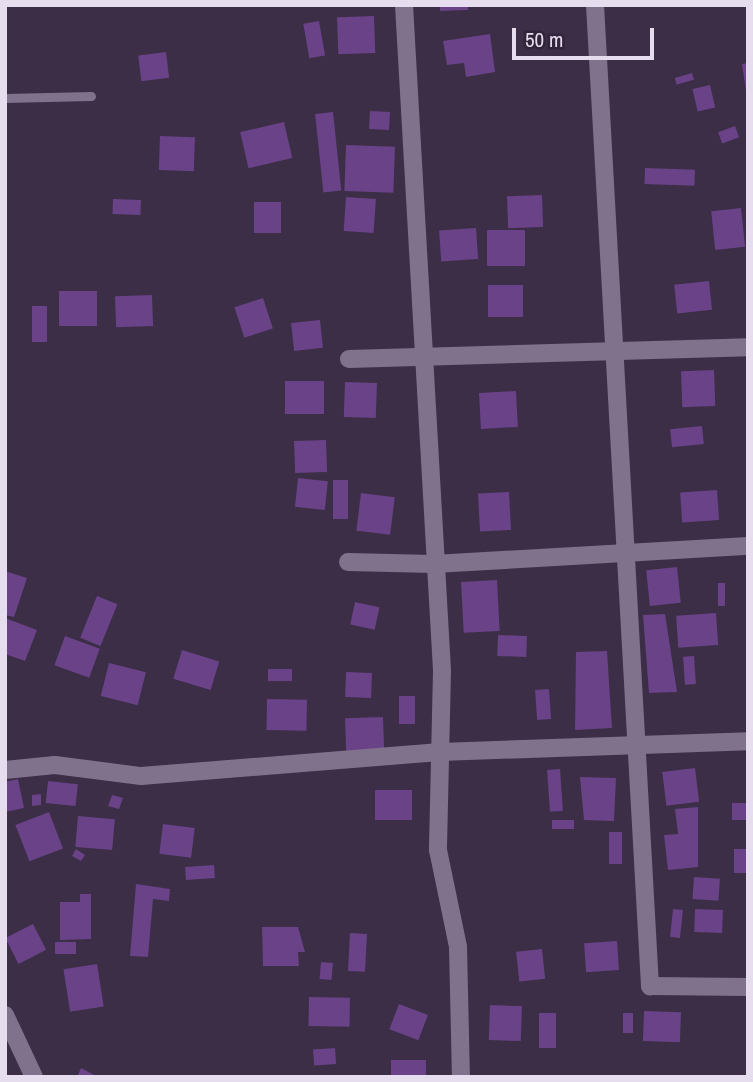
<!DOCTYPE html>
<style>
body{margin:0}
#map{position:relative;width:753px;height:1082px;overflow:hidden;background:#3b2e46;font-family:"Archivo Narrow",sans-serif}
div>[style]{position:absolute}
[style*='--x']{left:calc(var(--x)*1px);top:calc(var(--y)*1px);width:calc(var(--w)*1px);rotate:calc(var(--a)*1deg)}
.building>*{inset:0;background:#694287;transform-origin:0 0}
.lane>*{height:9px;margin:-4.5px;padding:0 4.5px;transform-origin:4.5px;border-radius:4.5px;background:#80718d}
.street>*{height:18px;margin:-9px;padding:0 9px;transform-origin:9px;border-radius:9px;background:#80718d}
span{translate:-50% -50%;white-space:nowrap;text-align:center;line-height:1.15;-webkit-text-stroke:5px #31243b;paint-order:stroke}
.frame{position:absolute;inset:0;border:7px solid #e6deee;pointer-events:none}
.scale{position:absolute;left:512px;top:28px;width:142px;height:32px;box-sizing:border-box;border:4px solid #e6deee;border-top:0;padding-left:9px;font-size:21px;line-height:24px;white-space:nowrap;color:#e6deee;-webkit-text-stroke:5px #31243b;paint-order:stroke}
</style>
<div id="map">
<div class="building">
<div style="clip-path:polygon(440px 5px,468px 5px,468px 10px,440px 11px)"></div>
<div style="left:374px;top:16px;width:37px;height:37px;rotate:88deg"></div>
<div style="left:319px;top:21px;width:35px;height:16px;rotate:80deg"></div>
<div style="clip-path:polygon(490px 34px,495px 72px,466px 77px,464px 63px,447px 65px,443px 41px)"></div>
<div style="left:166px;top:52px;width:26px;height:28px;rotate:83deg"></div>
<div style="clip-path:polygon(748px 63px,748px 91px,746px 91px,742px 64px)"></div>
<div style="left:692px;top:73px;width:7px;height:18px;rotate:74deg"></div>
<div style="left:710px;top:85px;width:23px;height:18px;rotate:77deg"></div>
<div style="left:370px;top:111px;width:20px;height:18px;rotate:3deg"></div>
<div style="left:333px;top:112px;width:79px;height:18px;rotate:84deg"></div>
<div style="left:284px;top:122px;width:37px;height:45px;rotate:77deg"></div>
<div style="left:735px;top:126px;width:12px;height:18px;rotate:70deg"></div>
<div style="left:160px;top:136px;width:35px;height:34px;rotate:2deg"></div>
<div style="left:346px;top:145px;width:49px;height:46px;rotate:2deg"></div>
<div style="left:645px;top:168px;width:50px;height:16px;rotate:2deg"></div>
<div style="left:542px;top:195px;width:32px;height:35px;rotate:88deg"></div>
<div style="left:346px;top:197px;width:30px;height:34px;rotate:4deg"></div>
<div style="left:113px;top:199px;width:28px;height:15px;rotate:2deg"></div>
<div style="left:281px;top:202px;width:31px;height:27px;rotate:90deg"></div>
<div style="left:741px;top:208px;width:39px;height:30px;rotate:84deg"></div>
<div style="left:476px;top:228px;width:31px;height:37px;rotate:86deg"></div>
<div style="left:487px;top:230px;width:38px;height:36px"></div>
<div style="left:709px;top:281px;width:29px;height:35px;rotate:84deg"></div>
<div style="left:488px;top:285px;width:35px;height:32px"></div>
<div style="left:59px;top:291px;width:38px;height:35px"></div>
<div style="left:152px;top:295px;width:31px;height:37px;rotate:88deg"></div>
<div style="left:263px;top:298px;width:32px;height:30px;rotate:72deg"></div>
<div style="left:32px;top:306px;width:15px;height:36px"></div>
<div style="left:320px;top:320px;width:28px;height:29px;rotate:84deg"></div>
<div style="left:714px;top:370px;width:36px;height:33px;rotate:88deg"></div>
<div style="left:285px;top:381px;width:39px;height:33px"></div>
<div style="left:345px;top:382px;width:32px;height:35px;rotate:2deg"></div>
<div style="left:516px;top:391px;width:36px;height:37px;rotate:87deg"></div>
<div style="left:702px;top:426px;width:18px;height:32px;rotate:84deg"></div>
<div style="left:326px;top:440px;width:32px;height:32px;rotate:88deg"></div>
<div style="left:298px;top:478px;width:30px;height:29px;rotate:6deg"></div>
<div style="left:333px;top:480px;width:15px;height:39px"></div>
<div style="left:717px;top:490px;width:30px;height:37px;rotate:86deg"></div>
<div style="left:509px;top:492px;width:38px;height:31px;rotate:87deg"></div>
<div style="left:361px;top:493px;width:34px;height:38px;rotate:7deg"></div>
<div style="left:677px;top:567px;width:36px;height:31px;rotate:84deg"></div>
<div style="clip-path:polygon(5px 571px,27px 578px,14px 617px,5px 615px)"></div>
<div style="left:497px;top:580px;width:51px;height:36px;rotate:87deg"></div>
<div style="left:718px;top:583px;width:7px;height:23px"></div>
<div style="left:97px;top:596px;width:22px;height:45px;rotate:22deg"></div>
<div style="left:355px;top:602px;width:25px;height:23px;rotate:12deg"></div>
<div style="left:716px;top:613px;width:32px;height:40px;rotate:86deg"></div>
<div style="clip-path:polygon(665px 614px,677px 692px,649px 693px,643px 615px)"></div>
<div style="clip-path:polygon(5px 618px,37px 630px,25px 661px,5px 654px)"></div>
<div style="left:498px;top:635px;width:29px;height:21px;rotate:2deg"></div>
<div style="left:65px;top:636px;width:37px;height:31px;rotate:20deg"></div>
<div style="left:182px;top:650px;width:39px;height:30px;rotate:17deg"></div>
<div style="clip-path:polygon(607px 651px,612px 728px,575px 730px,576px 652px)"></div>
<div style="left:694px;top:656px;width:28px;height:11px;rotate:86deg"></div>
<div style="left:109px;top:663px;width:38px;height:34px;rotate:14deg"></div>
<div style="left:268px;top:669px;width:24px;height:12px"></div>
<div style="left:346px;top:672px;width:26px;height:25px;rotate:2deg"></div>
<div style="left:549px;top:689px;width:30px;height:14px;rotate:86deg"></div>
<div style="left:399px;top:696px;width:16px;height:28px"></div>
<div style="left:267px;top:699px;width:40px;height:31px;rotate:1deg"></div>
<div style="left:383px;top:717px;width:33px;height:38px;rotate:88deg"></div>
<div style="left:695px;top:768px;width:34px;height:33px;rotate:83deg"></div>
<div style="left:560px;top:769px;width:42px;height:13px;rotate:86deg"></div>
<div style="clip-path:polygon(580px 777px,616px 778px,614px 821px,584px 820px)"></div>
<div style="clip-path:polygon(18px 779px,24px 808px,5px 812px,5px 782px)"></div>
<div style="left:48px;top:781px;width:30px;height:22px;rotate:6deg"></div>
<div style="left:375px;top:790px;width:37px;height:30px"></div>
<div style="clip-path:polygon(41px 794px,41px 805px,32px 806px,32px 795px)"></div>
<div style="clip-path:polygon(112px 795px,123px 798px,119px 809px,108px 806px)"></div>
<div style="left:748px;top:803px;width:17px;height:16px;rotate:90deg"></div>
<div style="clip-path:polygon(698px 807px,698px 867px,668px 870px,664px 835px,678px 834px,675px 809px)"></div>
<div style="left:49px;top:812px;width:39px;height:36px;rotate:69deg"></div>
<div style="left:78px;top:816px;width:37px;height:31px;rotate:5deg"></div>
<div style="left:552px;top:820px;width:22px;height:9px"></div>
<div style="left:163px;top:824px;width:32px;height:30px;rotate:7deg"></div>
<div style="left:609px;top:832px;width:13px;height:32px"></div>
<div style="clip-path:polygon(76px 849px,85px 855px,81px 861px,72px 856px)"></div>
<div style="left:748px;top:849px;width:24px;height:14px;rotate:90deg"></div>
<div style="left:214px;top:865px;width:13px;height:29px;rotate:86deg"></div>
<div style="left:694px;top:877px;width:26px;height:22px;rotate:4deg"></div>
<div style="clip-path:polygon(136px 884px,170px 889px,169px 901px,153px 899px,148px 957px,130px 956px)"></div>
<div style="clip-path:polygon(80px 894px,91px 894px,91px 939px,60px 940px,60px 902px,80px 902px)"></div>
<div style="left:673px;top:909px;width:10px;height:28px;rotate:6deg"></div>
<div style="left:695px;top:909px;width:28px;height:23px;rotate:2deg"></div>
<div style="left:33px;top:924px;width:29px;height:31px;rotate:63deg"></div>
<div style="clip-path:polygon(262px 927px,298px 927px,305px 952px,298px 952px,299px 966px,263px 966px)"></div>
<div style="left:350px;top:933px;width:17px;height:38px;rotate:3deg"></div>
<div style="left:617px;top:941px;width:29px;height:33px;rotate:86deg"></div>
<div style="left:55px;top:942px;width:21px;height:12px"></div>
<div style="left:542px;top:949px;width:30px;height:26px;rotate:84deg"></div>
<div style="left:321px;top:962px;width:12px;height:17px;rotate:5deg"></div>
<div style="left:97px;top:964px;width:43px;height:34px;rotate:81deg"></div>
<div style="left:309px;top:997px;width:41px;height:29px;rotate:1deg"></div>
<div style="left:399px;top:1004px;width:31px;height:27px;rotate:21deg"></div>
<div style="left:490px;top:1005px;width:32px;height:35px;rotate:2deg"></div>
<div style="left:644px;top:1011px;width:37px;height:30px;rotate:2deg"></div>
<div style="left:539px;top:1013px;width:17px;height:35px"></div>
<div style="left:623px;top:1013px;width:10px;height:20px"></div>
<div style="left:335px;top:1048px;width:16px;height:22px;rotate:86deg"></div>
<div style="left:391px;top:1060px;width:35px;height:17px"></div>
<div style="clip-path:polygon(81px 1068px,98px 1077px,77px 1077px)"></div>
</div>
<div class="lane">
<div style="--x:5;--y:98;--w:86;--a:-1.3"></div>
</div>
<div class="street">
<div style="--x:404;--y:5;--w:667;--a:86.73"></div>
<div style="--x:442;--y:671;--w:179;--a:91.3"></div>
<div style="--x:438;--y:850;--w:99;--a:78.3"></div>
<div style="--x:458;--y:947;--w:130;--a:88.7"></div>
<div style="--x:595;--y:5;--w:983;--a:86.79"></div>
<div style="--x:650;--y:986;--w:98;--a:0.6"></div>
<div style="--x:349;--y:359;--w:399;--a:-1.7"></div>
<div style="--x:348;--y:562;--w:86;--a:1.3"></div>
<div style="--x:434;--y:564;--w:315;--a:-3.3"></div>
<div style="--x:5;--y:770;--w:50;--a:-5.7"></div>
<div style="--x:55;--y:765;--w:87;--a:7.3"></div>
<div style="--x:141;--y:776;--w:300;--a:-4.6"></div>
<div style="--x:440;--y:752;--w:308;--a:-2"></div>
<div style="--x:5;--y:1015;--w:68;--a:64.9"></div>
</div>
<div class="frame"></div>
<div class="scale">50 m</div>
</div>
